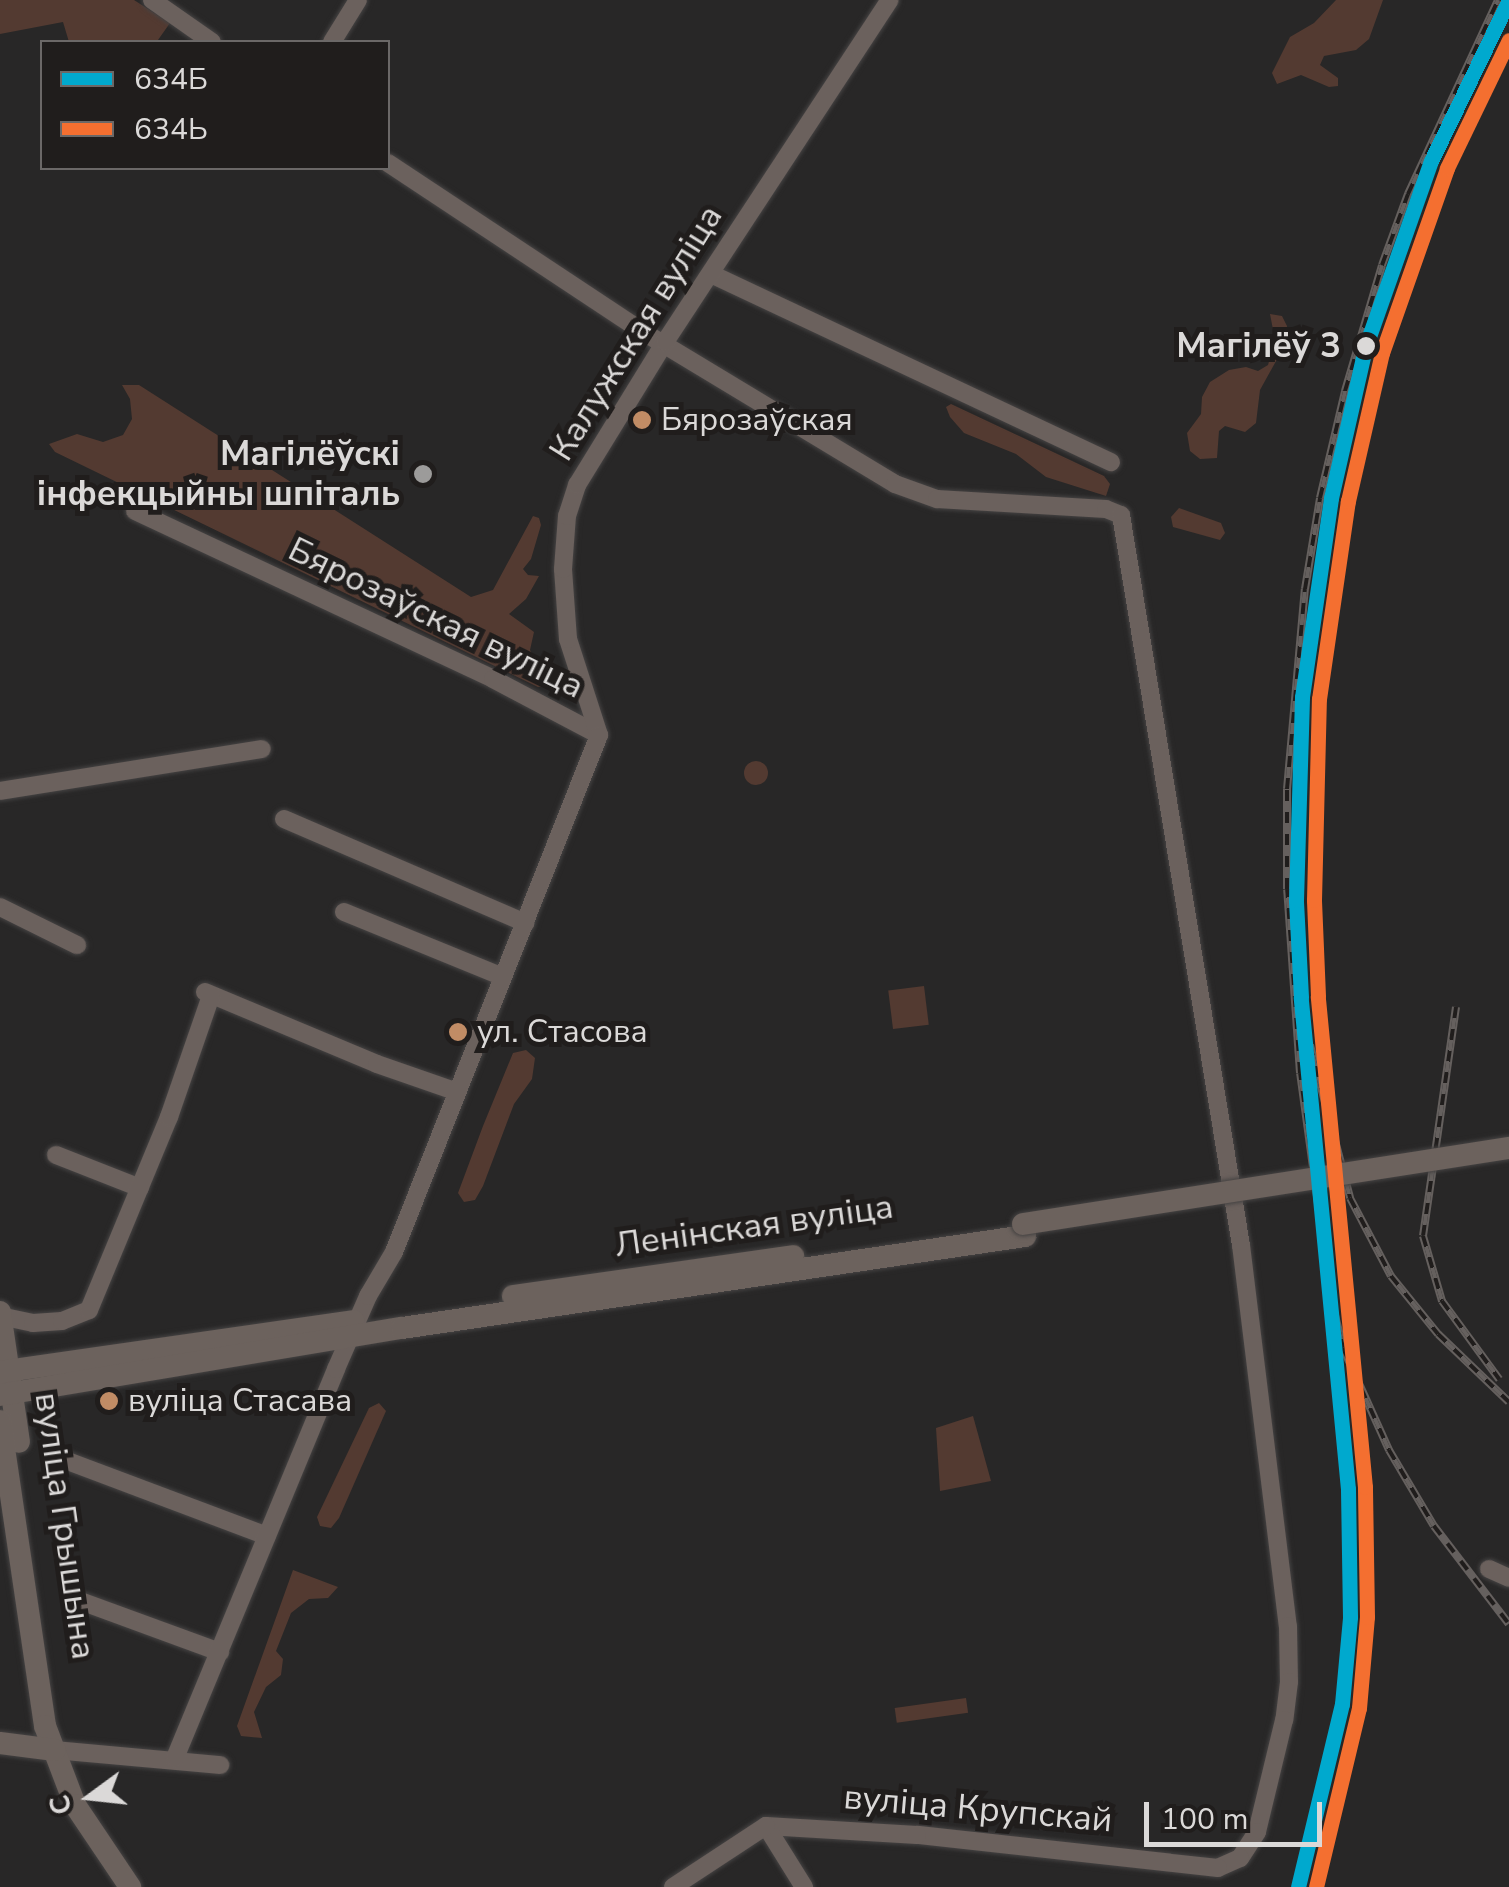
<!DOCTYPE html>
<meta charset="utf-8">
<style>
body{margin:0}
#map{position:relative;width:1509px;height:1887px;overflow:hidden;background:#282727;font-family:"Nunito Sans",sans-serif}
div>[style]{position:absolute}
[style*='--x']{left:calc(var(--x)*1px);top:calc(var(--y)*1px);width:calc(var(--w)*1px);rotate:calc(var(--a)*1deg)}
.green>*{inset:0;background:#533a31;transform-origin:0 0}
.round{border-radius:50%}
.roads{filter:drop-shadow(0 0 2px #454343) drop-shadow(0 0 2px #454343)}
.minor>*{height:18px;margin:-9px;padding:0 9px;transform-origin:9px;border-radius:9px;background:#6b615d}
.major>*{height:22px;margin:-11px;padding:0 11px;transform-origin:11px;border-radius:11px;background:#6c625d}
.rail>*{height:8px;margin-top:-4px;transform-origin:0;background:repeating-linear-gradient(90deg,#201d1c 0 11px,#65605e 0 22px);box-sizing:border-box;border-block:2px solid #65605e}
.bridges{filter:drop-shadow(0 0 2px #454343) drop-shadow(0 0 2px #454343)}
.major-bridge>*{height:22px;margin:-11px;padding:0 11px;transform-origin:11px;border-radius:11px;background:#6c625d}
.rail-1>*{height:15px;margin:-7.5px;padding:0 7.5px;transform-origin:7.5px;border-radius:7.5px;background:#00a9ce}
.rail-2>*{height:15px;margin:-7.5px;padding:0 7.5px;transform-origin:7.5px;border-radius:7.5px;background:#f46f30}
.dots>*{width:28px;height:28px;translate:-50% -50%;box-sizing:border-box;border:5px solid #201d1c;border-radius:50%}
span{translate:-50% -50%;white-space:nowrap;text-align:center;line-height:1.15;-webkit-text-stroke:10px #201d1c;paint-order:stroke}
.bus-label{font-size:32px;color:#dbd9d8}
.left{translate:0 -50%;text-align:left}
.street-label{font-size:35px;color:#dbd9d8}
.stop-label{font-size:35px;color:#dbd9d8;font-weight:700}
.right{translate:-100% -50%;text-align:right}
.poi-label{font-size:35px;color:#dbd9d8;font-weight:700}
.legend{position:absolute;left:40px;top:40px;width:350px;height:130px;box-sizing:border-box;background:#201d1c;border:2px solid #6b6867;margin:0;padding:12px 18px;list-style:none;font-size:30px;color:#dbd9d8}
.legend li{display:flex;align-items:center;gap:20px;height:50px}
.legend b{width:50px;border:2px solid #6b6867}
.north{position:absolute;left:40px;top:1747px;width:100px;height:100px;-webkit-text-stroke:8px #201d1c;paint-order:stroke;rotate:255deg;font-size:28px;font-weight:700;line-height:40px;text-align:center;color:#dbd9d8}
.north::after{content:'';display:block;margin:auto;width:35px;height:45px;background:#dbd9d8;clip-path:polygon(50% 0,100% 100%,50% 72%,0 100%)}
.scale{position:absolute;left:1144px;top:1802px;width:178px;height:45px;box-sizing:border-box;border:5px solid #dbd9d8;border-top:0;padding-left:12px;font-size:30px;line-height:35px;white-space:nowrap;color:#dbd9d8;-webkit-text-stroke:8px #201d1c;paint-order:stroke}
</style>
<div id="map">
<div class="green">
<div style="clip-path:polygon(0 0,134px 0,170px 23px,158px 40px,141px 42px,69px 42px,63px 22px,0 34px)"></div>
<div style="clip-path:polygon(1336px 0,1383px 0,1369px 39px,1356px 50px,1324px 56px,1320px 65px,1338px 78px,1338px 86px,1329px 87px,1301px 75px,1277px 84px,1272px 73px,1290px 37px,1314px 23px)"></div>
<div style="clip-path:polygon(1270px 314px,1282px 316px,1287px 326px,1286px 343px,1260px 390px,1256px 423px,1245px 432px,1225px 426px,1219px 431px,1217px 458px,1200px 459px,1190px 451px,1187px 433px,1201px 414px,1202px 397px,1210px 382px,1229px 370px,1246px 367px,1258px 371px,1268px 365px,1275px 340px)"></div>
<div style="clip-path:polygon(122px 385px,139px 385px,471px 597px,493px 590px,533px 516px,539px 518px,541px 525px,531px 559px,523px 569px,528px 575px,539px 576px,526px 599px,509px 614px,534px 632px,530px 650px,537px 664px,560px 672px,566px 682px,538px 687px,55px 452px,49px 444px,77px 434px,103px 442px,123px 435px,132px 419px,130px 399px)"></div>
<div style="clip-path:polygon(951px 404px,1104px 476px,1110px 484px,1106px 496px,1046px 477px,1016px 454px,964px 433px,950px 417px,946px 407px)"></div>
<div style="clip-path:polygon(1179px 508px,1221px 523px,1225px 533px,1220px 540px,1173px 527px,1171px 517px)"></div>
<div class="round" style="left:744px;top:761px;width:24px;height:24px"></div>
<div style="left:924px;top:986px;width:39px;height:36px;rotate:83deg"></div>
<div style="clip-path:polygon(526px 1050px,535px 1058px,532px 1079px,514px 1104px,483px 1186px,475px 1200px,464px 1202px,458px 1193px,483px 1126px,513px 1053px)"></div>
<div style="clip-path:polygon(379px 1403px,386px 1411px,339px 1518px,331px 1528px,320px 1526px,317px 1517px,369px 1408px)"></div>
<div style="clip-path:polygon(973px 1416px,991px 1481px,940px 1491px,936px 1428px)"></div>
<div style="clip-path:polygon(293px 1570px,338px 1587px,328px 1598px,309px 1599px,291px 1613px,276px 1651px,283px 1659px,281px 1675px,266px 1687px,254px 1712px,262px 1738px,241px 1736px,237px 1726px)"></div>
<div style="left:966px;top:1698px;width:15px;height:72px;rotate:82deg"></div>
</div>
<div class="roads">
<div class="minor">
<div style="--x:152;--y:0;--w:73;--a:35"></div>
<div style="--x:332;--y:42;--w:49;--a:-58.2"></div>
<div style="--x:388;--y:163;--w:302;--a:33.5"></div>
<div style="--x:640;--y:330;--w:298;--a:31.1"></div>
<div style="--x:895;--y:484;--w:45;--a:19.7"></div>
<div style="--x:937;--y:499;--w:169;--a:3.4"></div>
<div style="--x:1106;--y:509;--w:16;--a:22"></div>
<div style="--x:1121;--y:515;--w:740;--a:80.67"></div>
<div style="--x:1241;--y:1245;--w:384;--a:83"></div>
<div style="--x:1288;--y:1626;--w:56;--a:89"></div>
<div style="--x:1289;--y:1682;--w:38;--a:97"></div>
<div style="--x:1284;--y:1720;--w:115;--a:103.6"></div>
<div style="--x:1257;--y:1832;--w:31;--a:123"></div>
<div style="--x:1240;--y:1858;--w:24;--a:156"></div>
<div style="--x:1218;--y:1868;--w:303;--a:-173.7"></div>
<div style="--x:917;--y:1835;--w:151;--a:-176.6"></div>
<div style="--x:711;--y:274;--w:442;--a:25.2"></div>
<div style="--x:135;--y:511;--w:395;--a:25.1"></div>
<div style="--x:493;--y:679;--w:120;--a:27.8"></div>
<div style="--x:599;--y:735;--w:101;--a:-107.9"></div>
<div style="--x:568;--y:639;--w:70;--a:-94.1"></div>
<div style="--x:563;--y:569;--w:53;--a:-85.7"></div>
<div style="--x:567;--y:516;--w:33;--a:-72"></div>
<div style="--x:577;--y:485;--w:168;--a:-58.4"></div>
<div style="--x:665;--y:342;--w:409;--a:-56.7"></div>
<div style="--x:0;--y:791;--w:265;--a:-9.1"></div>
<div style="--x:284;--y:819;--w:263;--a:23.3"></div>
<div style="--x:0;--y:907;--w:86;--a:26.3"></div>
<div style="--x:344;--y:912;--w:170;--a:22.2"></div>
<div style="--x:205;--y:992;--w:186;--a:22.7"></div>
<div style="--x:377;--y:1064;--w:83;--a:19.1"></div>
<div style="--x:56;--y:1155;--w:90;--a:21.4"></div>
<div style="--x:0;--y:1316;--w:34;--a:12"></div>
<div style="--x:33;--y:1323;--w:29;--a:-4"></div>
<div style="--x:62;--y:1321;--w:29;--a:-22"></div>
<div style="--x:89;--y:1310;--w:209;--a:-67.5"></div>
<div style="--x:169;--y:1117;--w:128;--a:-70.9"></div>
<div style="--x:57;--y:1457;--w:224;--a:20.6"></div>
<div style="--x:1489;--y:1569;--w:22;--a:24"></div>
<div style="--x:83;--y:1602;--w:146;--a:20.1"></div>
<div style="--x:55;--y:1750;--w:166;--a:5.2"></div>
<div style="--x:175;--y:1758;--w:421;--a:-67.5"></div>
<div style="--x:336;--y:1369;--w:80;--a:-66.3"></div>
<div style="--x:368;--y:1296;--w:51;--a:-59.4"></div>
<div style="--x:394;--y:1252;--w:556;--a:-68.37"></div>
<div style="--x:766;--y:1826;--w:72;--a:58.1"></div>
<div style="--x:673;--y:1887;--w:111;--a:-33.3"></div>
</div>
<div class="major">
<div style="--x:513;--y:1296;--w:283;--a:-8.1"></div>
<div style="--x:0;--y:1312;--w:131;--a:81.7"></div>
<div style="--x:0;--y:1372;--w:357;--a:-8.2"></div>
<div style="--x:0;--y:1395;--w:408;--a:-9.5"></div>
<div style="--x:402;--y:1328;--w:630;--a:-8.4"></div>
<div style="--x:0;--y:1421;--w:308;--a:81.6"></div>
<div style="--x:45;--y:1726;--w:85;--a:69.2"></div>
<div style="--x:75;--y:1805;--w:99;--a:56.1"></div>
<div style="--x:0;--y:1743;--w:55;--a:7.3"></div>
</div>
</div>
<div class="rail">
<div style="--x:1456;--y:1007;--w:231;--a:98.2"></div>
<div style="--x:1423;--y:1236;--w:68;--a:73.7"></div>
<div style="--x:1442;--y:1301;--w:97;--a:53.8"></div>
<div style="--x:1310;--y:1045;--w:158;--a:75.3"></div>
<div style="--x:1350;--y:1198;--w:88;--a:62.3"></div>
<div style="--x:1391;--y:1276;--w:75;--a:51"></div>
<div style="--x:1438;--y:1334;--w:98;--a:43.8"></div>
<div style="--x:1319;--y:1211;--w:139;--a:-97.8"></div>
<div style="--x:1300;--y:1073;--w:184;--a:-94"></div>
<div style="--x:1287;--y:889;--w:100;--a:-90"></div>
<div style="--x:1287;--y:789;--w:201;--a:-84.9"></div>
<div style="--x:1305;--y:589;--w:92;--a:-80.6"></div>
<div style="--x:1320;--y:498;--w:110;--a:-76.8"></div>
<div style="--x:1345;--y:391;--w:131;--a:-73.6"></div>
<div style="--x:1382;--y:265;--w:76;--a:-69.9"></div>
<div style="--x:1408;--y:194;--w:214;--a:-65.1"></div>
<div style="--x:1325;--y:1275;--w:75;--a:76.1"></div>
<div style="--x:1343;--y:1348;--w:112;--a:65.7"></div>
<div style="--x:1389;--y:1450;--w:88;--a:59.4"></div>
<div style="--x:1434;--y:1526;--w:123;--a:52.6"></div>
</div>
<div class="bridges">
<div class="major-bridge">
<div style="--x:1023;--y:1224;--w:492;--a:-8.9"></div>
</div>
</div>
<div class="rail-1">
<div style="--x:1298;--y:1887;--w:188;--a:-76.5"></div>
<div style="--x:1342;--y:1704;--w:87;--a:-84.7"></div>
<div style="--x:1350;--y:1617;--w:128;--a:-90.9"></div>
<div style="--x:1348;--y:1489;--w:494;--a:-95.5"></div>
<div style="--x:1301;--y:997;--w:97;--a:-93"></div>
<div style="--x:1296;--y:900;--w:203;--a:-88.3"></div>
<div style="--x:1302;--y:697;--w:201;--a:-81.7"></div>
<div style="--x:1331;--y:498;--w:154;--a:-77.2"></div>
<div style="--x:1365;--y:348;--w:198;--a:-70.6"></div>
<div style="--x:1431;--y:161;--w:179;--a:-64.2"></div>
</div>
<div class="rail-2">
<div style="--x:1316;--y:1887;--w:184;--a:-76.5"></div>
<div style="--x:1359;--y:1708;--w:91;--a:-85"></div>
<div style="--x:1367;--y:1617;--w:130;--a:-90.9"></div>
<div style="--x:1365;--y:1487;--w:493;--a:-95.5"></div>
<div style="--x:1318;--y:996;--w:96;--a:-92.4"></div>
<div style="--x:1314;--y:900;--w:201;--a:-88.6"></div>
<div style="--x:1319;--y:699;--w:200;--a:-81.7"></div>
<div style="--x:1348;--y:501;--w:152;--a:-77.1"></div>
<div style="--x:1382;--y:353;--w:196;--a:-70.6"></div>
<div style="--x:1447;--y:168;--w:142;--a:-64.2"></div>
</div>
<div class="dots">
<div style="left:1366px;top:346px;background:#dbd9d8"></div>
<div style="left:642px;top:420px;background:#c18c65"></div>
<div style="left:423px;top:474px;background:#9c9b9a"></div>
<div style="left:458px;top:1032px;background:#c18c65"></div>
<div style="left:109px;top:1401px;background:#c18c65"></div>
</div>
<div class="bus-label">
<span class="left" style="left:661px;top:420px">Бярозаўская</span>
<span class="left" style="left:477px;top:1032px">ул. Стасова</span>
<span class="left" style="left:128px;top:1401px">вуліца Стасава</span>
</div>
<div class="street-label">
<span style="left:636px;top:333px;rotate:-58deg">Калужская вуліца</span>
<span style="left:436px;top:618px;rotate:26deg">Бярозаўская вуліца</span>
<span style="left:754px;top:1226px;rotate:-8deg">Ленінская вуліца</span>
<span style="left:65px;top:1526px;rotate:82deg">вуліца Грышына</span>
<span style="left:978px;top:1809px;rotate:5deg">вуліца Крупскай</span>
</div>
<div class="stop-label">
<span class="right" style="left:1341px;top:346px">Магілёў 3</span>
</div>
<div class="poi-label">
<span class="right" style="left:400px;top:474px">Магілёўскі<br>інфекцыйны шпіталь</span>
</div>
<ul class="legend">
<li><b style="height:12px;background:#00a9ce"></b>634Б</li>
<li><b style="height:12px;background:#f46f30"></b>634Ь</li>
</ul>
<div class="north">С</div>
<div class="scale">100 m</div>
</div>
